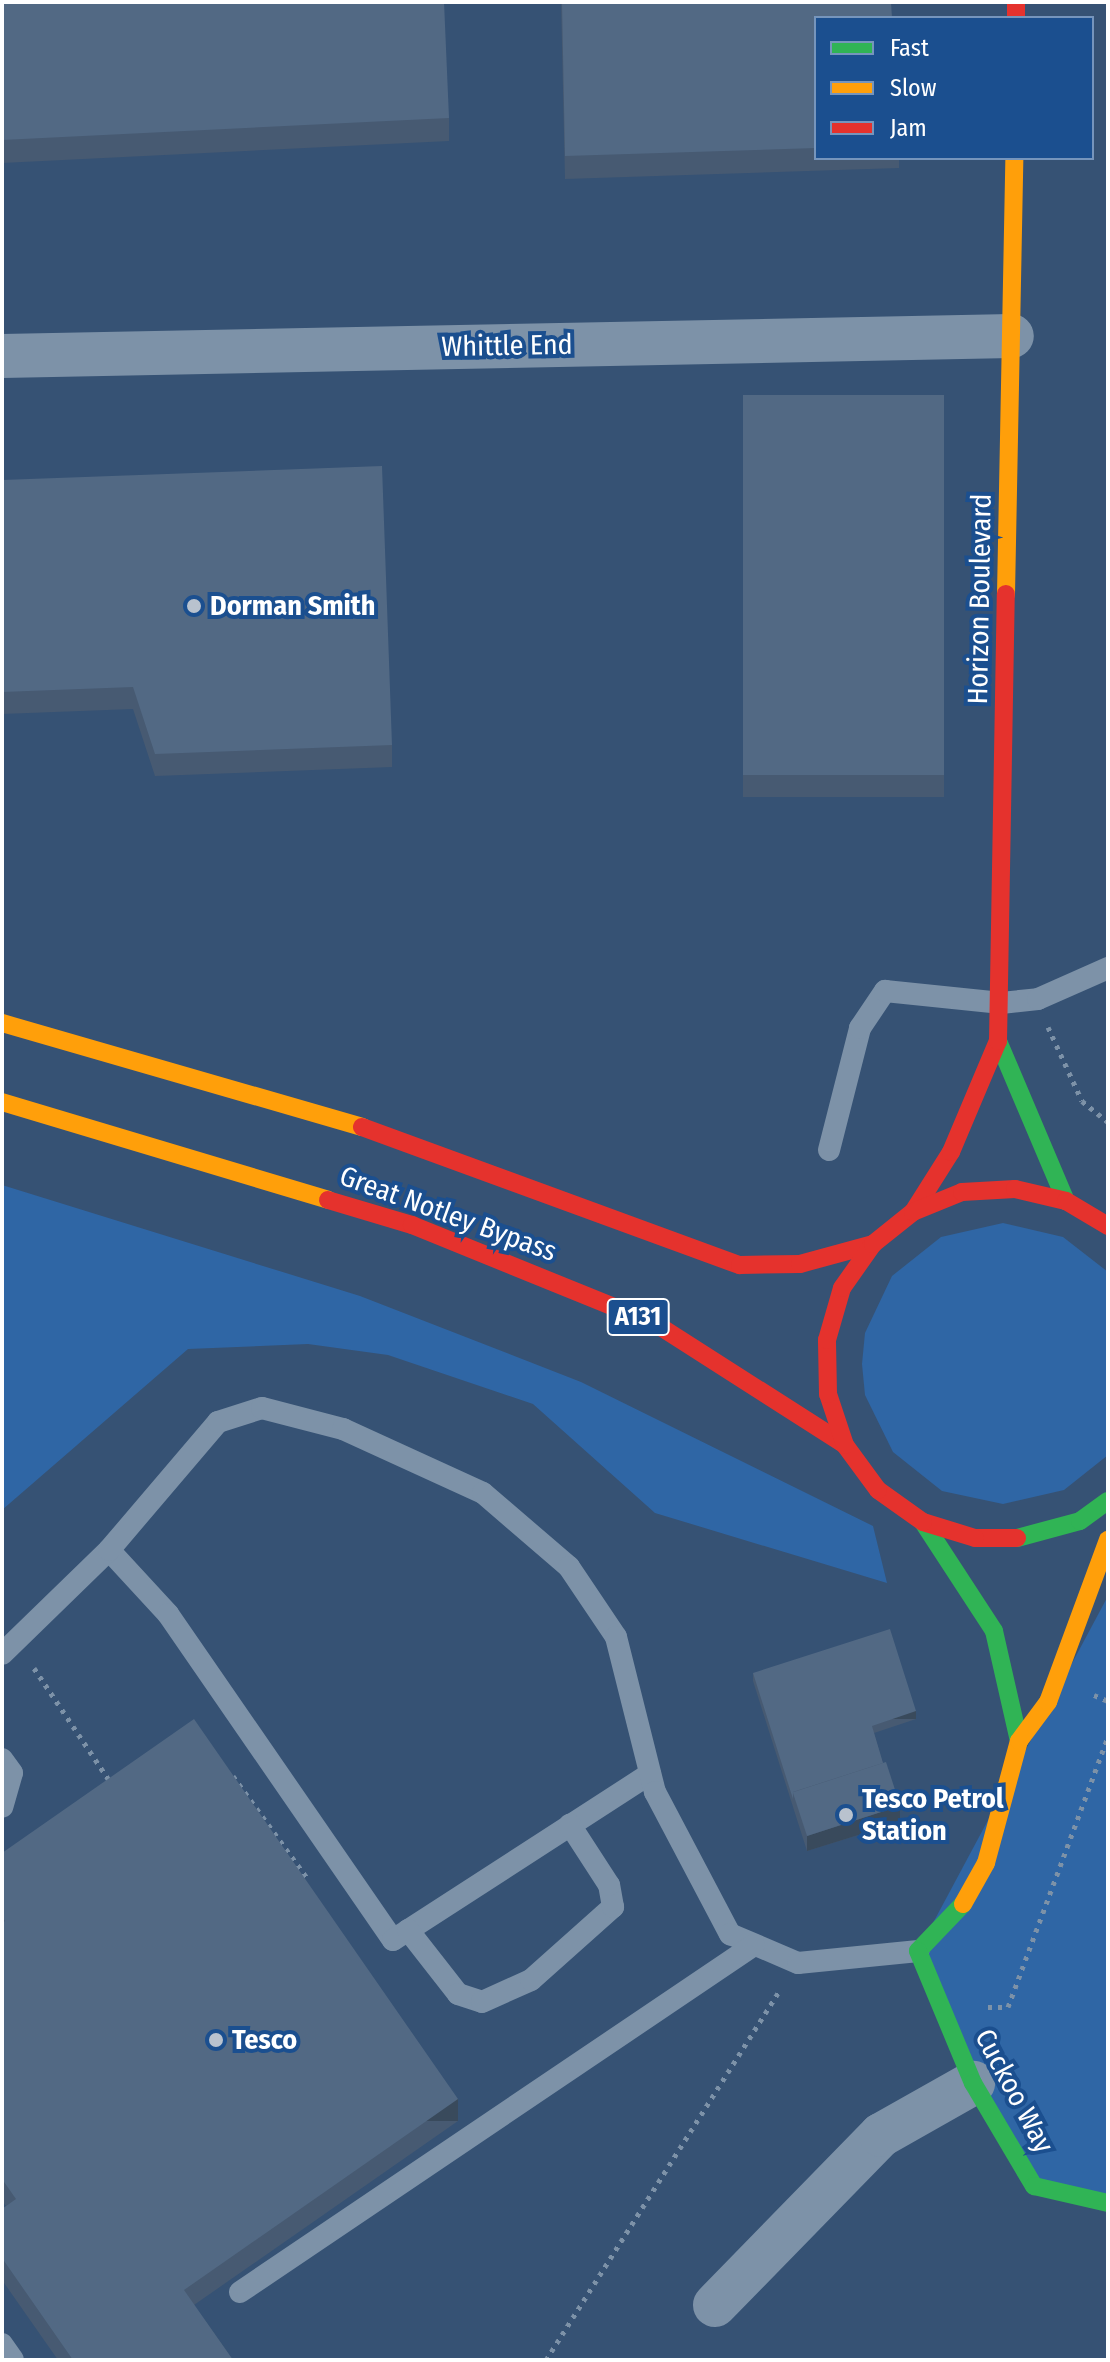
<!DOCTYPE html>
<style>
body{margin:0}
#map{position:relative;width:1110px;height:2362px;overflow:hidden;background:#365274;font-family:"Fira Sans Condensed",sans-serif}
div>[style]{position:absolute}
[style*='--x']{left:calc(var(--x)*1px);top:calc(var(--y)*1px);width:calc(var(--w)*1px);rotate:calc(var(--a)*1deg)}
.green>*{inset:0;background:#2f66a5}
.path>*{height:5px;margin-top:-2.5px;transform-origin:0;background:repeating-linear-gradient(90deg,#7d92a8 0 4px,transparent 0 10px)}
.lane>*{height:22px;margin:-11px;padding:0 11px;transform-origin:11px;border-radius:11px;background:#7d92a8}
.street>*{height:44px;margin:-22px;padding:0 22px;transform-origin:22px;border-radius:22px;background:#7d92a8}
.fast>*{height:18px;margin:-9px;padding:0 9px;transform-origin:9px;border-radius:9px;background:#30b455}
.slow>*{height:18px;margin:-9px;padding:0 9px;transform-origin:9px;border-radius:9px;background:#ff9f0a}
.jam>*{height:18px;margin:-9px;padding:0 9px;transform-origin:9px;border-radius:9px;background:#e5322d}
.wall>*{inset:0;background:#475a72;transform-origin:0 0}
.shaded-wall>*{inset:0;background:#394a5c;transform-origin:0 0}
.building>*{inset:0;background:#526984;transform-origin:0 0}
.dots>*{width:22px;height:22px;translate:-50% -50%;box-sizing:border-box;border:4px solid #1b4f8f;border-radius:50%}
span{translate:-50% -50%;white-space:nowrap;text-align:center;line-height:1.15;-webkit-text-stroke:8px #1b4f8f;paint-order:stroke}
.shield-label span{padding:2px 6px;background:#1b4f8f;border:2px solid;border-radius:6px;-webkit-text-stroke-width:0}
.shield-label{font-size:26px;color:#fff;font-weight:700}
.street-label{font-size:28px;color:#fff}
.poi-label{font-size:28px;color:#fff;font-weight:700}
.left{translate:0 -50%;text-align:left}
.frame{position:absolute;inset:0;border:4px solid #fff;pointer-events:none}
.legend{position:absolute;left:814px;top:16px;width:280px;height:144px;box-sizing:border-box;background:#1b4f8f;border:2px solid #7695bc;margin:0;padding:10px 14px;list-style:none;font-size:24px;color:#fff}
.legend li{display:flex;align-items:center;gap:16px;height:40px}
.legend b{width:40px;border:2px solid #7695bc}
</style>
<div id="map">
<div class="green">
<div style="clip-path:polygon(2px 1185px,360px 1296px,581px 1382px,873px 1526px,887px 1583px,655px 1513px,533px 1404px,388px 1355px,308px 1344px,188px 1349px,2px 1510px)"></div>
<div style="clip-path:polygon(1003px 1223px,1063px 1237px,1108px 1272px,1108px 1455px,1064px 1490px,1003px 1504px,942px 1491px,893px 1452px,865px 1395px,862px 1364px,865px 1333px,892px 1276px,941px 1237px)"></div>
<div style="clip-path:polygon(1108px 1596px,1108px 2203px,1034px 2186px,918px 1951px)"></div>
</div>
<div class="path">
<div style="--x:1048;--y:1027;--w:81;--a:65.3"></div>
<div style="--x:1082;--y:1101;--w:33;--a:39"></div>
<div style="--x:34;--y:1668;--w:138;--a:56.2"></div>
<div style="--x:1094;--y:1695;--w:15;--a:23"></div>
<div style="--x:233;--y:1776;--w:126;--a:54"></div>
<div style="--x:988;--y:2007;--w:20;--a:0"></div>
<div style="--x:1008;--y:2007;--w:288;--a:-69.7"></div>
<div style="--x:546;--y:2360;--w:438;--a:-57.7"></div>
</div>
<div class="lane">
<div style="--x:829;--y:1150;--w:126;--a:-75.7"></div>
<div style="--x:860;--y:1028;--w:45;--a:-56"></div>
<div style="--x:885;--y:991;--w:117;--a:5.9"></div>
<div style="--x:1001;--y:1003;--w:37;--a:-6"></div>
<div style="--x:1038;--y:999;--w:77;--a:-23.9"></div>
<div style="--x:109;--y:1550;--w:87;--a:47.3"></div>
<div style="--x:168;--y:1614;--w:396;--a:55.4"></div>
<div style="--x:393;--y:1940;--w:306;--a:-32.9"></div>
<div style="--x:2;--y:1654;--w:149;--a:-44.2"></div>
<div style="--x:109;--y:1550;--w:168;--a:-49.6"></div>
<div style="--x:218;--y:1422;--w:46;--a:-17.7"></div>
<div style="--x:262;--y:1408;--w:84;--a:14.5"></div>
<div style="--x:343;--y:1429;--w:154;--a:24.6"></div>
<div style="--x:483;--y:1493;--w:113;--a:40.7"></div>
<div style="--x:569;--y:1567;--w:84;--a:56.1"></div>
<div style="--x:616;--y:1637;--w:160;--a:75.9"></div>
<div style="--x:655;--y:1792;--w:161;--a:62.2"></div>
<div style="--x:730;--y:1934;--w:74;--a:23.1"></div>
<div style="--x:798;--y:1963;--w:121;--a:-5.7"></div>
<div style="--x:2;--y:1759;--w:17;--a:54"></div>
<div style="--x:12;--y:1773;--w:35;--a:106"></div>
<div style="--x:408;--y:1930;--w:81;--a:52"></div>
<div style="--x:458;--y:1994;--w:25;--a:18"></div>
<div style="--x:482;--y:2002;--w:54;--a:-24.2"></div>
<div style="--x:531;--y:1980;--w:110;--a:-41.7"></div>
<div style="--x:613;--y:1907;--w:22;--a:-100"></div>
<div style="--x:609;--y:1885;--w:72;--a:-123"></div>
<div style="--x:240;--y:2292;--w:620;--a:-34.02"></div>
<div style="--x:2;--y:2344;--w:19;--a:55"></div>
</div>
<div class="street">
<div style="--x:2;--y:356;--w:1010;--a:-1.13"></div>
<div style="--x:715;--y:2305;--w:238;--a:-45.7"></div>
<div style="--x:881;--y:2135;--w:106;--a:-29.5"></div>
</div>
<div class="fast">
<div style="--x:998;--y:1041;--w:174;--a:67"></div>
<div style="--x:923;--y:1522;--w:130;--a:56.9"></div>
<div style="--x:994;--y:1631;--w:113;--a:77.2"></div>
<div style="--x:1017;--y:1538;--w:65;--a:-15.1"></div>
<div style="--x:1080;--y:1521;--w:34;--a:-36"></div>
<div style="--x:963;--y:1904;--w:65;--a:133.8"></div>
<div style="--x:918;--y:1951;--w:143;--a:67.4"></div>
<div style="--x:973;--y:2083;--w:120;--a:59.4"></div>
<div style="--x:1034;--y:2186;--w:76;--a:12.9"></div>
</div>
<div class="slow">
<div style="--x:1006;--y:594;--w:436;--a:-88.9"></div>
<div style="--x:2;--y:1023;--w:375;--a:16.1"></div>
<div style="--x:2;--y:1102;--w:340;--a:16.7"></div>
<div style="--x:963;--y:1904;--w:47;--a:-60.7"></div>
<div style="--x:986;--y:1863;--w:126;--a:-74.9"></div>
<div style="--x:1019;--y:1741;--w:49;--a:-53.4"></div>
<div style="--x:1048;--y:1702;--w:173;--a:-69.7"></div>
</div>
<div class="jam">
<div style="--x:1016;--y:2;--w:16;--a:90"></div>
<div style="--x:362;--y:1127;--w:402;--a:20.1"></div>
<div style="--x:740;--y:1265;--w:60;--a:-1"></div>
<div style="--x:800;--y:1264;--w:76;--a:-15.3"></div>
<div style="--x:328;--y:1200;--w:88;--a:16.6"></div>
<div style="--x:412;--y:1225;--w:263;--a:22.1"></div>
<div style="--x:656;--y:1324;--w:224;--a:32.6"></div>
<div style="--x:913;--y:1212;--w:71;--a:-57.7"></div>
<div style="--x:951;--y:1152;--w:121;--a:-67.1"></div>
<div style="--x:998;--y:1041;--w:447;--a:-89"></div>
<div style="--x:1017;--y:1538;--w:42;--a:180"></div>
<div style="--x:975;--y:1538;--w:54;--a:-162.9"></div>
<div style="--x:923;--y:1522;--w:55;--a:-144.6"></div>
<div style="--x:878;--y:1490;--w:56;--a:-126.3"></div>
<div style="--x:845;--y:1445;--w:54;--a:-108.4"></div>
<div style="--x:828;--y:1394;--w:54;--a:-91.1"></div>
<div style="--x:827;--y:1340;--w:54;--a:-73.9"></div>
<div style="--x:842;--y:1288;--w:54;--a:-54.8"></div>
<div style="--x:873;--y:1244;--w:51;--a:-38.7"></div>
<div style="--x:913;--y:1212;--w:53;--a:-22.2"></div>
<div style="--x:962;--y:1192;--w:53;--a:-3.2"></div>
<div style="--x:1015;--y:1189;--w:52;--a:13.2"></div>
<div style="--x:1066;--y:1201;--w:49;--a:30.8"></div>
</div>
<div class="wall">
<div style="clip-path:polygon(2px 2px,449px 118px,449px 141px,2px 163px)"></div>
<div style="clip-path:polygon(561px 2px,816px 18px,816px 158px,899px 158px,899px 168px,565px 179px)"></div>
<div style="left:743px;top:395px;width:201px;height:402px"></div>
<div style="clip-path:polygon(2px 480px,392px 745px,392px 767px,155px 776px,133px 709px,2px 714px)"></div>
<div style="clip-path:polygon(753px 1673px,916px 1719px,874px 1733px,900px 1822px,807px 1851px,753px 1681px)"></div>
<div style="clip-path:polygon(2px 1853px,458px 2121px,194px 2305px,233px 2360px,58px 2360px,2px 2280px,2px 2209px,6px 2206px,2px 2201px)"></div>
</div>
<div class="shaded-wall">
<div style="left:916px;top:1711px;width:8px;height:46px;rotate:90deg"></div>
<div style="clip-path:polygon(900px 1806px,900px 1822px,807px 1851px,807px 1836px)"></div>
<div style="left:458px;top:2099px;width:22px;height:334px;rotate:90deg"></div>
</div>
<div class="building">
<div style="clip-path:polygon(2px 2px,444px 2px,449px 118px,2px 140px)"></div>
<div style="clip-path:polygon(562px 2px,891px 2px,892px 18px,816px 18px,816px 148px,565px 156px)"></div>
<div style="left:743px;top:395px;width:201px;height:380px"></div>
<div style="clip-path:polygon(382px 466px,392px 745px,155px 754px,133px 687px,2px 692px,2px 480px)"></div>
<div style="clip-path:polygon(890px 1629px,916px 1711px,872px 1726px,883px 1763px,793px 1792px,793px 1799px,753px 1673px)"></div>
<div style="clip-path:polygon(194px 1719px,458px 2099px,184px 2290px,233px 2360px,73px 2360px,2px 2258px,2px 2209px,16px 2199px,2px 2179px,2px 1923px,5px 1921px,2px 1917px,2px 1853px)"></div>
<div style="left:886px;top:1762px;width:46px;height:98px;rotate:72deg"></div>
</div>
<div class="dots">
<div style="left:194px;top:606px;background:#b9c2ce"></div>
<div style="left:846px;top:1815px;background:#b9c2ce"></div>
<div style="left:216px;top:2040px;background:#b9c2ce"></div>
</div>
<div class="shield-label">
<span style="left:638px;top:1317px">A131</span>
</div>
<div class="street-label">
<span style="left:507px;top:346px;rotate:-1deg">Whittle End</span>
<span style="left:980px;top:599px;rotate:-89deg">Horizon Boulevard</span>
<span style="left:448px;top:1214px;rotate:20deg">Great Notley Bypass</span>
<span style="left:1014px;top:2091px;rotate:62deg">Cuckoo Way</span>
</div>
<div class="poi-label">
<span class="left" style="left:210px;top:606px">Dorman Smith</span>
<span class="left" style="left:862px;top:1815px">Tesco Petrol<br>Station</span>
<span class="left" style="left:232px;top:2040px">Tesco</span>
</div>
<div class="frame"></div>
<ul class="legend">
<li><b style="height:10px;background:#30b455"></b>Fast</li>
<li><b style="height:10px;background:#ff9f0a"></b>Slow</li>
<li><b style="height:10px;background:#e5322d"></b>Jam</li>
</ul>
</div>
